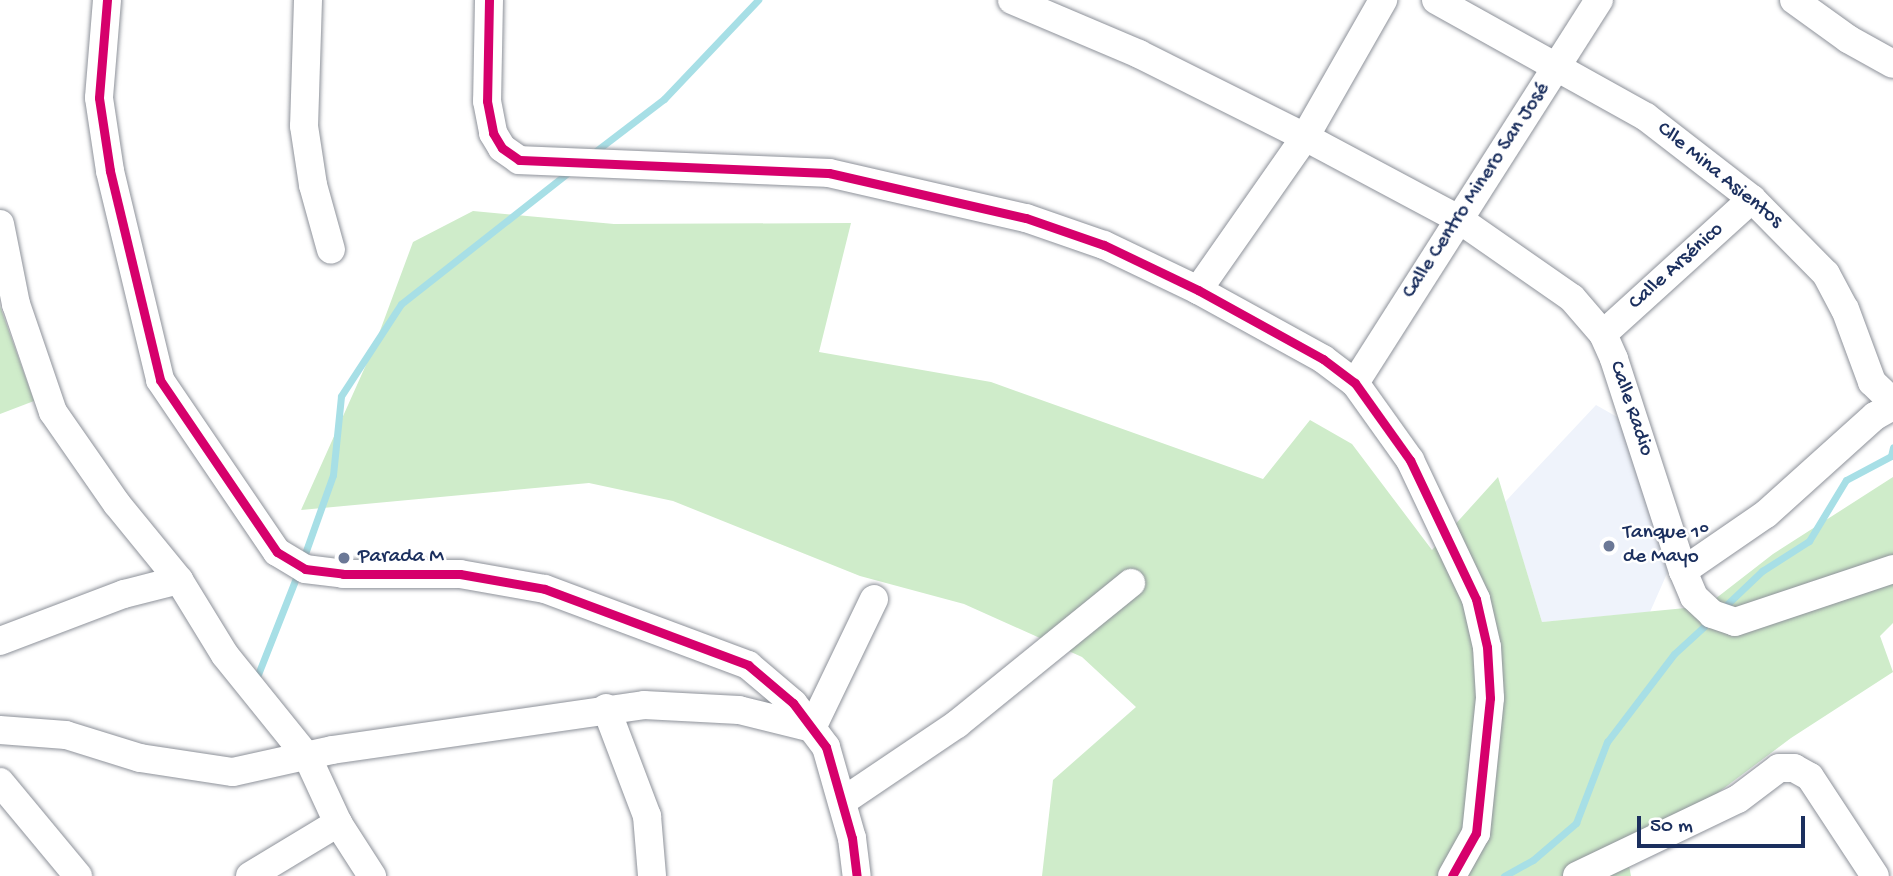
<!DOCTYPE html>
<meta charset="utf-8">
<style>
body{margin:0}
#map{position:relative;width:1893px;height:876px;overflow:hidden;background:#fff;font-family:"Gochi Hand",sans-serif}
div>[style]{position:absolute}
[style*='--x']{left:calc(var(--x)*1px);top:calc(var(--y)*1px);width:calc(var(--w)*1px);rotate:calc(var(--a)*1deg)}
.built>*{inset:0;background:#eff3fb}
.green>*{inset:0;background:#cfecca}
.stream>*{height:7px;margin:-3.5px;padding:0 3.5px;transform-origin:3.5px;border-radius:3.5px;background:#a7dfe6}
.roads{filter:drop-shadow(0 0 2px #8e929a) drop-shadow(0 0 2px #8e929a)}
.minor>*{height:28px;margin:-14px;padding:0 14px;transform-origin:14px;border-radius:14px;background:#fff}
.cycleway>*{height:9px;margin:-4.5px;padding:0 4.5px;transform-origin:4.5px;border-radius:4.5px;background:#d6006c}
.dots>*{width:19px;height:19px;translate:-50% -50%;box-sizing:border-box;border:4px solid #fff;border-radius:50%}
span{translate:-50% -50%;white-space:nowrap;text-align:center;line-height:1.15;-webkit-text-stroke:5px #fff;paint-order:stroke}
.street-label{font-size:21px;color:#1b2f5e}
.poi-label{font-size:21px;color:#1b2f5e}
.left{translate:0 -50%;text-align:left}
.scale{position:absolute;left:1637px;top:816px;width:168px;height:32px;box-sizing:border-box;border:4px solid #1b2f5e;border-top:0;padding-left:9px;font-size:21px;line-height:24px;white-space:nowrap;color:#1b2f5e;-webkit-text-stroke:5px #fff;paint-order:stroke}
</style>
<div id="map">
<div class="built">
<div style="clip-path:polygon(1596px 405px,1619px 418px,1669px 569px,1650px 612px,1542px 622px,1505px 502px)"></div>
</div>
<div class="green">
<div style="clip-path:polygon(473px 211px,614px 224px,851px 223px,819px 352px,991px 382px,1263px 479px,1310px 420px,1352px 444px,1432px 550px,1498px 477px,1542px 622px,1706px 606px,1773px 554px,1893px 477px,1893px 623px,1880px 636px,1893px 672px,1791px 738px,1628px 860px,1631px 876px,1042px 876px,1053px 780px,1136px 707px,1082px 657px,964px 604px,860px 576px,673px 501px,589px 483px,301px 510px,374px 347px,413px 242px)"></div>
<div style="clip-path:polygon(0 306px,34px 401px,0 414px)"></div>
</div>
<div class="stream">
<div style="--x:592;--y:154;--w:91;--a:-37.4"></div>
<div style="--x:664;--y:99;--w:137;--a:-46.5"></div>
<div style="--x:302;--y:562;--w:92;--a:-70.4"></div>
<div style="--x:333;--y:475;--w:79;--a:-84.2"></div>
<div style="--x:341;--y:396;--w:110;--a:-56.9"></div>
<div style="--x:401;--y:304;--w:214;--a:-38.2"></div>
<div style="--x:1721;--y:610;--w:57;--a:-43.6"></div>
<div style="--x:1762;--y:571;--w:56;--a:-32.6"></div>
<div style="--x:1809;--y:541;--w:71;--a:-58.8"></div>
<div style="--x:1846;--y:480;--w:51;--a:-28.1"></div>
<div style="--x:1891;--y:456;--w:9;--a:-77"></div>
<div style="--x:255;--y:682;--w:117;--a:-68.5"></div>
<div style="--x:1504;--y:876;--w:33;--a:-29"></div>
<div style="--x:1533;--y:860;--w:57;--a:-40.7"></div>
<div style="--x:1576;--y:823;--w:87;--a:-69.1"></div>
<div style="--x:1607;--y:742;--w:111;--a:-52.7"></div>
<div style="--x:1674;--y:654;--w:49;--a:-42.5"></div>
</div>
<div class="roads">
<div class="minor">
<div style="--x:107;--y:0;--w:98;--a:94.7"></div>
<div style="--x:99;--y:98;--w:74;--a:81.4"></div>
<div style="--x:110;--y:171;--w:215;--a:76.5"></div>
<div style="--x:160;--y:380;--w:208;--a:55.8"></div>
<div style="--x:277;--y:552;--w:33;--a:31"></div>
<div style="--x:305;--y:569;--w:38;--a:7"></div>
<div style="--x:343;--y:574;--w:117;--a:0"></div>
<div style="--x:460;--y:574;--w:86;--a:10"></div>
<div style="--x:545;--y:589;--w:217;--a:20.5"></div>
<div style="--x:748;--y:665;--w:59;--a:40.2"></div>
<div style="--x:793;--y:703;--w:55;--a:53.1"></div>
<div style="--x:826;--y:747;--w:95;--a:74.1"></div>
<div style="--x:852;--y:838;--w:38;--a:83"></div>
<div style="--x:308;--y:0;--w:126;--a:91.8"></div>
<div style="--x:304;--y:126;--w:60;--a:81.3"></div>
<div style="--x:313;--y:185;--w:67;--a:74.5"></div>
<div style="--x:489;--y:0;--w:101;--a:91.1"></div>
<div style="--x:487;--y:101;--w:33;--a:79"></div>
<div style="--x:493;--y:133;--w:17;--a:59"></div>
<div style="--x:502;--y:148;--w:21;--a:35"></div>
<div style="--x:519;--y:160;--w:310;--a:2.4"></div>
<div style="--x:829;--y:173;--w:202;--a:12.9"></div>
<div style="--x:1026;--y:218;--w:83;--a:19.1"></div>
<div style="--x:1104;--y:245;--w:104;--a:25.6"></div>
<div style="--x:1198;--y:290;--w:143;--a:28.9"></div>
<div style="--x:1323;--y:359;--w:40;--a:37"></div>
<div style="--x:1355;--y:383;--w:95;--a:54.5"></div>
<div style="--x:1410;--y:460;--w:154;--a:64.6"></div>
<div style="--x:1476;--y:599;--w:49;--a:77.1"></div>
<div style="--x:1487;--y:647;--w:51;--a:86.6"></div>
<div style="--x:1490;--y:698;--w:136;--a:95.9"></div>
<div style="--x:1476;--y:833;--w:49;--a:119.2"></div>
<div style="--x:1012;--y:0;--w:138;--a:23"></div>
<div style="--x:1139;--y:54;--w:186;--a:26.6"></div>
<div style="--x:1305;--y:137;--w:172;--a:28.1"></div>
<div style="--x:1457;--y:218;--w:140;--a:34.8"></div>
<div style="--x:1572;--y:298;--w:48;--a:49.3"></div>
<div style="--x:1603;--y:334;--w:27;--a:66"></div>
<div style="--x:1614;--y:359;--w:223;--a:72"></div>
<div style="--x:1683;--y:571;--w:101;--a:-34.5"></div>
<div style="--x:1766;--y:514;--w:147;--a:-42"></div>
<div style="--x:1875;--y:416;--w:21;--a:-29"></div>
<div style="--x:1436;--y:0;--w:240;--a:29.1"></div>
<div style="--x:1646;--y:117;--w:134;--a:37.7"></div>
<div style="--x:1752;--y:199;--w:105;--a:45.4"></div>
<div style="--x:1826;--y:274;--w:40;--a:62"></div>
<div style="--x:1845;--y:309;--w:78;--a:69.7"></div>
<div style="--x:1872;--y:382;--w:29;--a:44"></div>
<div style="--x:1794;--y:0;--w:67;--a:35.8"></div>
<div style="--x:1848;--y:39;--w:51;--a:29.1"></div>
<div style="--x:0;--y:224;--w:82;--a:78.7"></div>
<div style="--x:16;--y:304;--w:114;--a:71.1"></div>
<div style="--x:53;--y:412;--w:112;--a:55.2"></div>
<div style="--x:117;--y:504;--w:98;--a:50.8"></div>
<div style="--x:179;--y:580;--w:88;--a:58.5"></div>
<div style="--x:225;--y:655;--w:132;--a:51.1"></div>
<div style="--x:308;--y:758;--w:72;--a:65.2"></div>
<div style="--x:338;--y:823;--w:63;--a:57.3"></div>
<div style="--x:1198;--y:290;--w:187;--a:-55"></div>
<div style="--x:1305;--y:137;--w:158;--a:-60.3"></div>
<div style="--x:1603;--y:334;--w:201;--a:-42.2"></div>
<div style="--x:1355;--y:383;--w:454;--a:-57.5"></div>
<div style="--x:1683;--y:571;--w:28;--a:67"></div>
<div style="--x:1694;--y:597;--w:25;--a:43"></div>
<div style="--x:1712;--y:614;--w:24;--a:19"></div>
<div style="--x:1735;--y:622;--w:167;--a:-18.5"></div>
<div style="--x:0;--y:641;--w:133;--a:-20.8"></div>
<div style="--x:124;--y:594;--w:57;--a:-14.3"></div>
<div style="--x:606;--y:708;--w:116;--a:69.2"></div>
<div style="--x:647;--y:816;--w:60;--a:85.2"></div>
<div style="--x:812;--y:728;--w:143;--a:-64.3"></div>
<div style="--x:0;--y:730;--w:66;--a:4.3"></div>
<div style="--x:66;--y:735;--w:77;--a:17.3"></div>
<div style="--x:140;--y:758;--w:94;--a:8.6"></div>
<div style="--x:233;--y:772;--w:101;--a:-12.5"></div>
<div style="--x:332;--y:750;--w:315;--a:-8.2"></div>
<div style="--x:644;--y:705;--w:95;--a:3"></div>
<div style="--x:739;--y:710;--w:75;--a:13.9"></div>
<div style="--x:0;--y:782;--w:122;--a:50.3"></div>
<div style="--x:843;--y:801;--w:138;--a:-34"></div>
<div style="--x:957;--y:724;--w:224;--a:-39"></div>
<div style="--x:250;--y:876;--w:103;--a:-31.1"></div>
<div style="--x:1577;--y:876;--w:178;--a:-25.6"></div>
<div style="--x:1738;--y:799;--w:51;--a:-37.1"></div>
<div style="--x:1779;--y:768;--w:15;--a:0"></div>
<div style="--x:1794;--y:768;--w:18;--a:29"></div>
<div style="--x:1810;--y:777;--w:118;--a:56.7"></div>
</div>
</div>
<div class="cycleway">
<div style="--x:107;--y:0;--w:98;--a:94.7"></div>
<div style="--x:99;--y:98;--w:74;--a:81.4"></div>
<div style="--x:110;--y:171;--w:215;--a:76.5"></div>
<div style="--x:160;--y:380;--w:208;--a:55.8"></div>
<div style="--x:277;--y:552;--w:33;--a:31"></div>
<div style="--x:305;--y:569;--w:38;--a:7"></div>
<div style="--x:343;--y:574;--w:117;--a:0"></div>
<div style="--x:460;--y:574;--w:86;--a:10"></div>
<div style="--x:545;--y:589;--w:217;--a:20.5"></div>
<div style="--x:748;--y:665;--w:59;--a:40.2"></div>
<div style="--x:793;--y:703;--w:55;--a:53.1"></div>
<div style="--x:826;--y:747;--w:95;--a:74.1"></div>
<div style="--x:852;--y:838;--w:38;--a:83"></div>
<div style="--x:489;--y:0;--w:101;--a:91.1"></div>
<div style="--x:487;--y:101;--w:33;--a:79"></div>
<div style="--x:493;--y:133;--w:17;--a:59"></div>
<div style="--x:502;--y:148;--w:21;--a:35"></div>
<div style="--x:519;--y:160;--w:310;--a:2.4"></div>
<div style="--x:829;--y:173;--w:202;--a:12.9"></div>
<div style="--x:1026;--y:218;--w:83;--a:19.1"></div>
<div style="--x:1104;--y:245;--w:104;--a:25.6"></div>
<div style="--x:1198;--y:290;--w:143;--a:28.9"></div>
<div style="--x:1323;--y:359;--w:40;--a:37"></div>
<div style="--x:1355;--y:383;--w:95;--a:54.5"></div>
<div style="--x:1410;--y:460;--w:154;--a:64.6"></div>
<div style="--x:1476;--y:599;--w:49;--a:77.1"></div>
<div style="--x:1487;--y:647;--w:51;--a:86.6"></div>
<div style="--x:1490;--y:698;--w:136;--a:95.9"></div>
<div style="--x:1476;--y:833;--w:49;--a:119.2"></div>
</div>
<div class="dots">
<div style="left:1609px;top:546px;background:#6b7896"></div>
<div style="left:344px;top:558px;background:#6b7896"></div>
</div>
<div class="street-label">
<span style="left:1719px;top:176px;rotate:39deg">Clle Mina Asientos</span>
<span style="left:1477px;top:191px;rotate:-57deg">Calle Centro Minero San José</span>
<span style="left:1677px;top:267px;rotate:-42deg">Calle Arsénico</span>
<span style="left:1630px;top:409px;rotate:71deg">Calle Radio</span>
</div>
<div class="poi-label">
<span class="left" style="left:1623px;top:546px">Tanque 1°<br>de Mayo</span>
<span class="left" style="left:358px;top:558px">Parada M</span>
</div>
<div class="scale">50 m</div>
</div>
